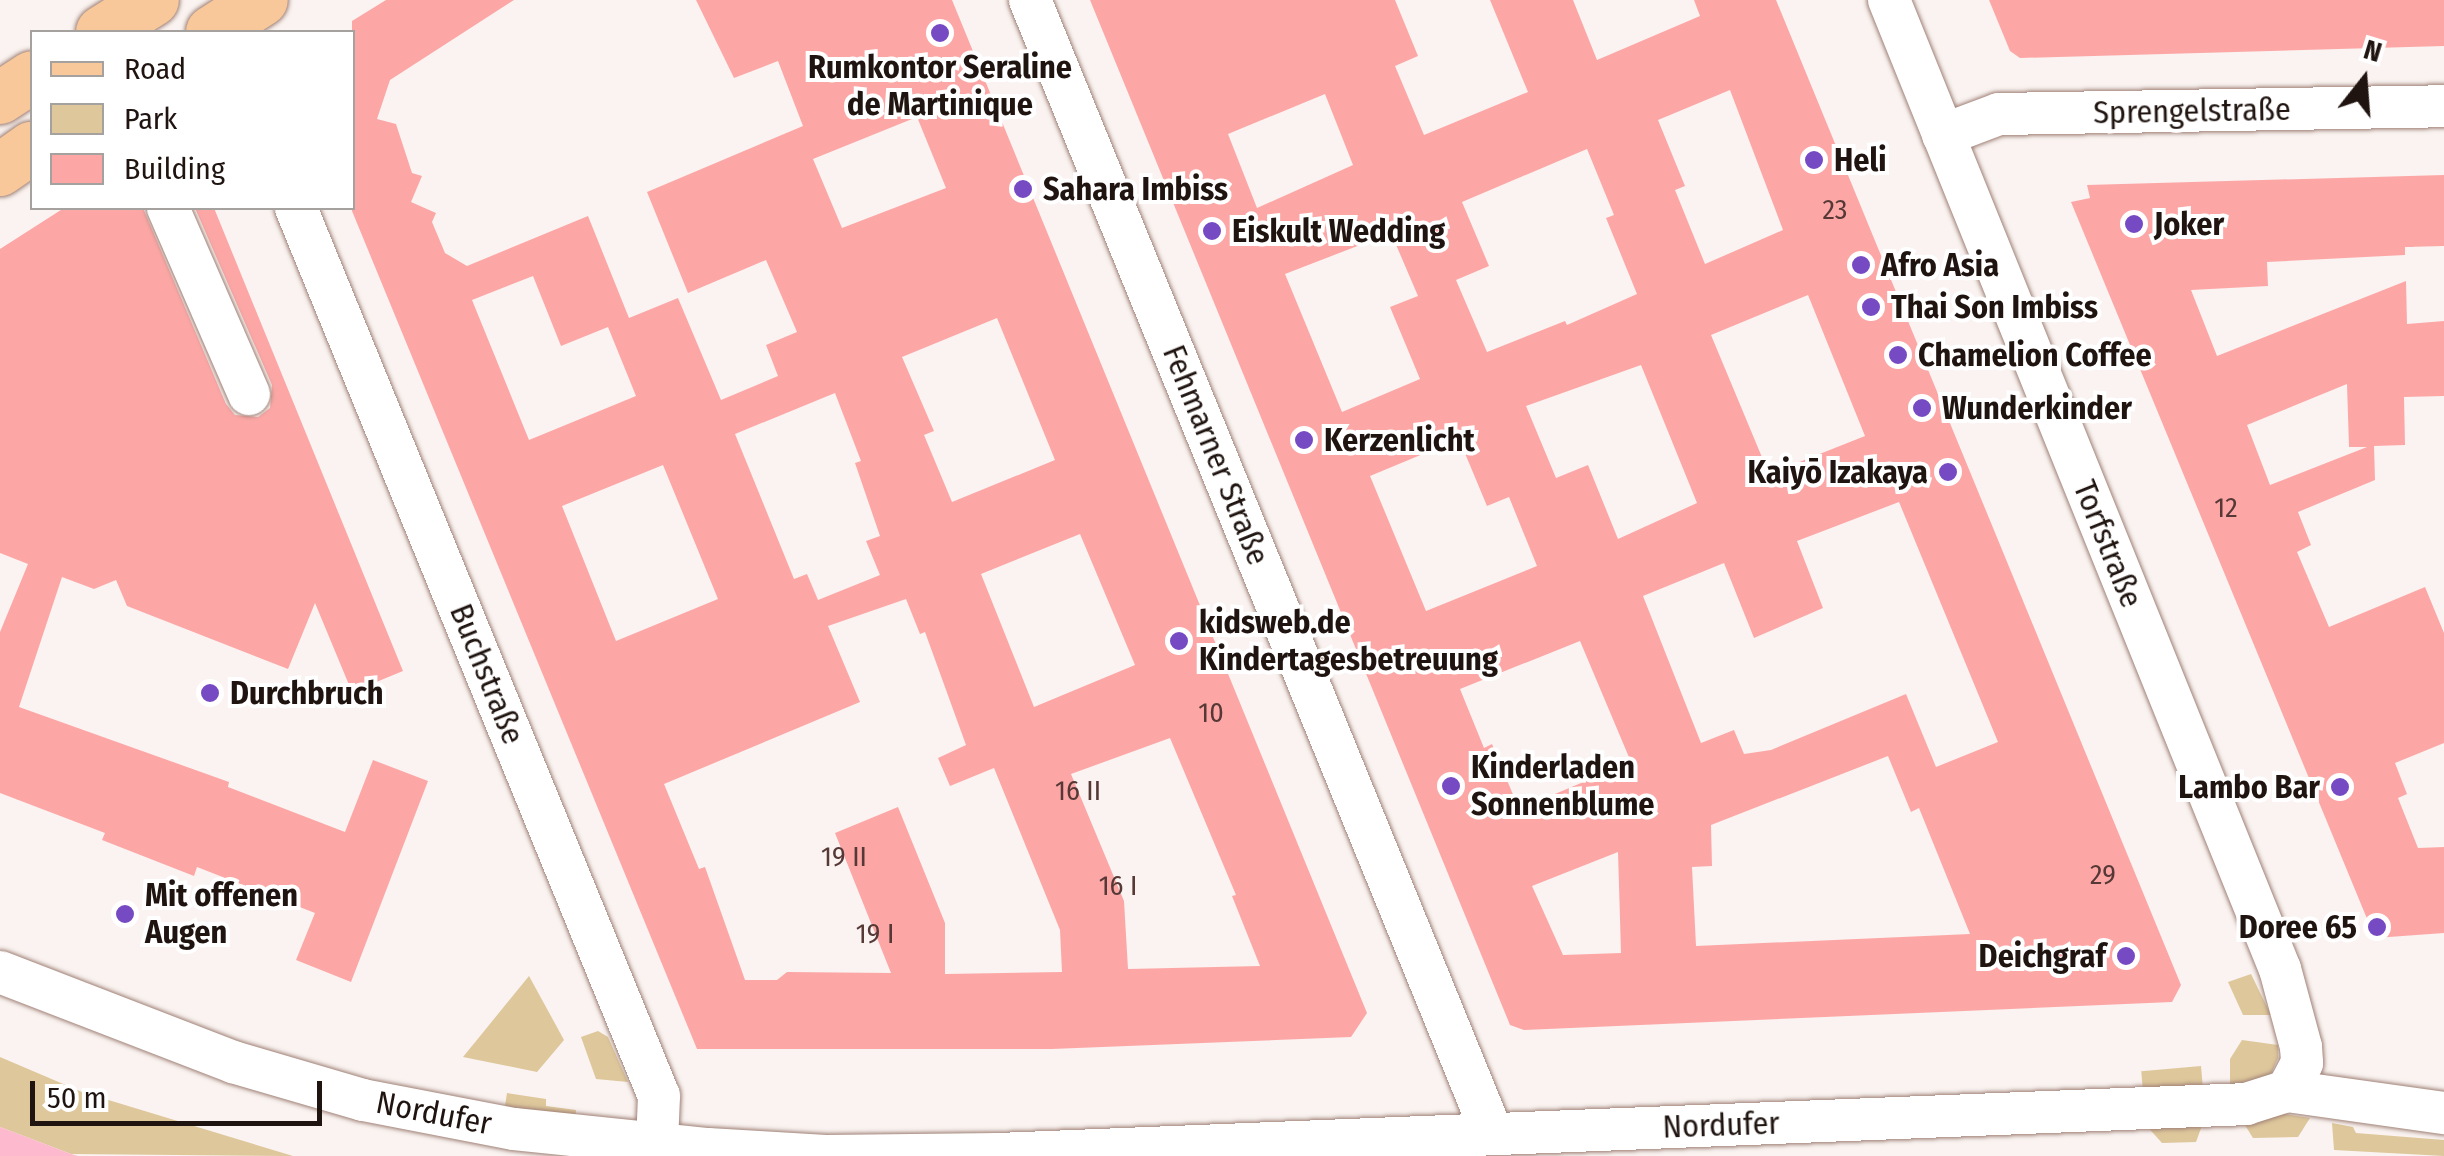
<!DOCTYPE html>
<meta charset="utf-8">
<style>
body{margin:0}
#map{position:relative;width:2444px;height:1156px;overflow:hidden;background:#faf3f1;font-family:"Fira Sans Condensed",sans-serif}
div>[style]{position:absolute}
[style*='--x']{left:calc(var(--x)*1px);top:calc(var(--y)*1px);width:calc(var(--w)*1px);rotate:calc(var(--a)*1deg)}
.green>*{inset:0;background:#dec79b;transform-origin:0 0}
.water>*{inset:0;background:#fdbace}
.building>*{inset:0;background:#fca7a6}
.roads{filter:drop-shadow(0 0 2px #9f8176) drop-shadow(0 0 2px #9f8176)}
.minor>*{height:42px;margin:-21px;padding:0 21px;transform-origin:21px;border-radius:21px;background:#fff}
.major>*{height:52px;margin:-26px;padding:0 26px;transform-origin:26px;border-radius:26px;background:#f9c89a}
.dots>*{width:28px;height:28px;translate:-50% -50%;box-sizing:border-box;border:5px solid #fff;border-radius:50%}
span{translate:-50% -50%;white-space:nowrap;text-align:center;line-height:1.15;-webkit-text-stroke:8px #fff;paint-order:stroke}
.number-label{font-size:28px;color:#563936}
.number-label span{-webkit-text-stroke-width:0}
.poi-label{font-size:32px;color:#1f1410;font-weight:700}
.left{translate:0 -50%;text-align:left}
.right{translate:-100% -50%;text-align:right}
.street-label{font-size:32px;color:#1f1410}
.legend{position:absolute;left:30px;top:30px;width:325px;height:180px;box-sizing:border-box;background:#fff;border:2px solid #a5a19f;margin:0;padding:12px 18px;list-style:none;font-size:30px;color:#1f1410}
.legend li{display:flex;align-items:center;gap:20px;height:50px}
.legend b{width:50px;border:2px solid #a5a19f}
.north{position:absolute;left:2314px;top:30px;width:100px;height:100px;-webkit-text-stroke:8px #fff;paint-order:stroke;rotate:17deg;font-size:28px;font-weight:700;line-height:40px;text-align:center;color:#1f1410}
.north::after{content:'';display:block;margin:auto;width:35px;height:45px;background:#1f1410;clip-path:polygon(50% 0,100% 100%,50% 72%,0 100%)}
.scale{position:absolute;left:30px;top:1081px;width:292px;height:45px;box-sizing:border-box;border:5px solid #1f1410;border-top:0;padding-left:12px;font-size:30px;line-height:35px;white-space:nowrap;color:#1f1410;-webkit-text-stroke:8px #fff;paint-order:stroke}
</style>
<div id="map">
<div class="green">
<div style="clip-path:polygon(2251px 974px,2271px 1015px,2243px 1015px,2228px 982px)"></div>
<div style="clip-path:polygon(529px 976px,564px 1040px,537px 1072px,463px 1057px)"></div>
<div style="clip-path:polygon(598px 1031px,608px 1037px,628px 1082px,596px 1079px,581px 1037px)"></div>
<div style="clip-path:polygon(2242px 1040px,2278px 1045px,2278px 1058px,2270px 1076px,2230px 1087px,2230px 1059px)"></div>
<div style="clip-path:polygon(0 1057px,82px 1092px,293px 1156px,71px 1154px,0 1127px)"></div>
<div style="left:2201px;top:1066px;width:21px;height:60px;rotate:85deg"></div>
<div style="clip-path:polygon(507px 1093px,546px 1099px,546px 1106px,576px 1110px,575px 1125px,504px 1112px)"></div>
<div style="clip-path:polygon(2278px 1113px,2310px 1118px,2298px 1137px,2253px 1138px,2240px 1117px)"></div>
<div style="clip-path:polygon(2204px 1120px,2196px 1142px,2162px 1143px,2144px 1123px)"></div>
<div style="clip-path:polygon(2332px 1123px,2353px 1127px,2356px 1133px,2444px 1140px,2444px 1156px,2334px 1150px)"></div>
</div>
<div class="water">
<div style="clip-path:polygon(0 1127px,71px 1154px,78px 1156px,0 1156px)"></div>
</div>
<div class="building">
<div style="clip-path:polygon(evenodd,386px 0,514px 0,390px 80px,377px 119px,396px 124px,412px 173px,422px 176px,411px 202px,436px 213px,432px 222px,445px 253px,467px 266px,588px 216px,629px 318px,678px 298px,721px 400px,778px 376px,766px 345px,797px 332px,766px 260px,688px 293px,647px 192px,803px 126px,778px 61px,734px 78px,696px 0,952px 0,1367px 1013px,1351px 1037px,1052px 1049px,697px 1049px,352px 211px,352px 21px,386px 0,917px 117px,946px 188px,842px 228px,813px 159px,917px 117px,386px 0,533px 276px,561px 346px,608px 327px,636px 396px,529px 440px,472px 300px,533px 276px,386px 0,997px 318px,1055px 460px,952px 502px,924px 435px,934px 431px,902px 357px,997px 318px,386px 0,835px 393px,861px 461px,855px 463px,880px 536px,866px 541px,880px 575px,818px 600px,807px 574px,794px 579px,735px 434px,835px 393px,386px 0,663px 465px,718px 599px,616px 641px,562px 506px,663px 465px,386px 0,1080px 534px,1135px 665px,1034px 707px,981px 574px,1080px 534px,386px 0,906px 599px,920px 634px,925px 632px,966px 745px,938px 758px,950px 786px,994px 768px,1060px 930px,1062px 972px,945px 974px,945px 923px,898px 807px,835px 833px,891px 973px,787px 972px,777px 980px,745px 980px,705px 867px,699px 869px,664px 784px,860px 702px,828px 626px,906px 599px,386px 0,1170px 738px,1236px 895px,1232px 896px,1260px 966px,1128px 969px,1124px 901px,1071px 774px,1170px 738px)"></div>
<div style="clip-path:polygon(evenodd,1090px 0,1395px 0,1418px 56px,1395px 66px,1424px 135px,1528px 92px,1490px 0,1573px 0,1597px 60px,1700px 16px,1694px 0,1776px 0,2181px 985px,2172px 1002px,1524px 1030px,1510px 1025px,1090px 0,1730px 90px,1783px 230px,1705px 264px,1675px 190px,1685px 186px,1658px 120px,1730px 90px,1090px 0,1325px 94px,1353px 165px,1257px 208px,1228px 134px,1325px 94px,1090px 0,1587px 149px,1614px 215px,1606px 218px,1637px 294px,1567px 325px,1565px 321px,1487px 352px,1456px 280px,1489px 266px,1462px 202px,1587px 149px,1090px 0,1391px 233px,1418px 296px,1390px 307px,1420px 379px,1342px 412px,1285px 274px,1391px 233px,1090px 0,1808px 295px,1865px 436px,1769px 474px,1711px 335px,1808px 295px,1090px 0,1641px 365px,1697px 503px,1618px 539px,1588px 465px,1556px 478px,1526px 406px,1641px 365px,1090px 0,1459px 439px,1487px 506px,1509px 497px,1537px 566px,1426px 611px,1370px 476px,1459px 439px,1090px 0,1899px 502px,1998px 742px,1936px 767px,1906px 694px,1771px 750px,1744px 754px,1734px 730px,1701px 743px,1643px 596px,1724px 563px,1754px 638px,1823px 608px,1797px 541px,1899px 502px,1090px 0,1580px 641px,1631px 762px,1519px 809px,1492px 744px,1484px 748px,1460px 689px,1580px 641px,1090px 0,1888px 756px,1911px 812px,1919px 808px,1970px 934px,1696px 946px,1692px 867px,1712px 866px,1711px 825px,1888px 756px,1090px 0,1618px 852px,1621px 953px,1563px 955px,1532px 886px,1618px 852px)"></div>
<div style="clip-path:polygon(1989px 0,2444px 0,2444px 46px,2020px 58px,2010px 51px)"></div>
<div style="clip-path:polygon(evenodd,2444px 175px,2444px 246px,2405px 247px,2405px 255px,2267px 262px,2268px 286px,2191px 290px,2217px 356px,2406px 281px,2407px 324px,2444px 321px,2444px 396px,2404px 397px,2405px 445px,2374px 446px,2375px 480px,2298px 512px,2311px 545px,2297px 552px,2329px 627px,2425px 587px,2444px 633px,2444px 743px,2395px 763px,2407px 794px,2398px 798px,2418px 848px,2444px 847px,2444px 933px,2375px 938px,2071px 202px,2090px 198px,2087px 185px,2444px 175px,2347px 384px,2349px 447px,2367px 447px,2270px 485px,2247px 425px,2347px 384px)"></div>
<div style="clip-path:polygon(64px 208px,143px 208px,226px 404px,235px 415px,258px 417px,270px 408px,272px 385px,195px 208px,214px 208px,403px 671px,352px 692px,315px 603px,288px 669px,127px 606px,116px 580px,94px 589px,62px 577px,19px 707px,229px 782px,228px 787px,345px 832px,373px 760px,428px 781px,351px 982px,296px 960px,315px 913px,197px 867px,194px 876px,102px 840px,105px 833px,0 793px,0 632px,28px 564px,0 553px,0 249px)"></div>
</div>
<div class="roads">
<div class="minor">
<div style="--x:1030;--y:0;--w:1224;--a:67.82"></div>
<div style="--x:1889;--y:0;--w:1045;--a:68.03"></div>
<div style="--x:2280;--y:969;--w:81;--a:74.9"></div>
<div style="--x:2301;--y:1047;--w:16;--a:86"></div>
<div style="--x:2302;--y:1063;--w:32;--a:118"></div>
<div style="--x:1943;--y:135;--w:60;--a:-20.6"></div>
<div style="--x:1999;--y:114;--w:445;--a:-1"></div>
<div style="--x:168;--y:208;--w:203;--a:66.5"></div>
<div style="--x:296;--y:208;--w:959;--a:67.77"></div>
<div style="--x:659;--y:1096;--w:48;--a:92.4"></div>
<div style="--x:0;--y:972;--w:250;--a:21.1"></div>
<div style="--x:233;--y:1062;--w:135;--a:16.3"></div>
<div style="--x:363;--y:1100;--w:154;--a:10.9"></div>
<div style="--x:514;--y:1129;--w:195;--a:5.9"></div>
<div style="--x:708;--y:1149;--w:118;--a:3.4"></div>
<div style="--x:826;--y:1156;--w:172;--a:-0.7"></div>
<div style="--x:998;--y:1154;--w:1249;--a:-2.29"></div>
<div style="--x:2246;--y:1104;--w:43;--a:-17.6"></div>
<div style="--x:2287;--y:1091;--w:159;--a:8"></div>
</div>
<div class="major">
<div style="--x:102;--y:32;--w:60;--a:-32.1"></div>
<div style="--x:212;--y:32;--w:59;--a:-32.6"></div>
<div style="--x:0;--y:98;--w:38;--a:-33"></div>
<div style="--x:0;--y:170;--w:39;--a:-35"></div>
</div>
</div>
<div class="dots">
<div style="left:940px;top:33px;background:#764ac3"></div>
<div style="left:1814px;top:160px;background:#764ac3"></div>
<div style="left:1023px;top:189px;background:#764ac3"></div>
<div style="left:2134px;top:224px;background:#764ac3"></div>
<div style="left:1212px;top:231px;background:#764ac3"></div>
<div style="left:1861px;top:265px;background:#764ac3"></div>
<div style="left:1871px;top:307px;background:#764ac3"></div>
<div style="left:1898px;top:355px;background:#764ac3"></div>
<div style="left:1922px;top:408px;background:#764ac3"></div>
<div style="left:1304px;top:440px;background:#764ac3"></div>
<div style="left:1948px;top:472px;background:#764ac3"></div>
<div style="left:1179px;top:641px;background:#764ac3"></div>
<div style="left:210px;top:693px;background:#764ac3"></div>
<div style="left:1451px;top:786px;background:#764ac3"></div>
<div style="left:2340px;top:787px;background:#764ac3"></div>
<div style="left:125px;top:914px;background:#764ac3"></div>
<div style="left:2377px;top:927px;background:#764ac3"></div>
<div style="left:2126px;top:956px;background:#764ac3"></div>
</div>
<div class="number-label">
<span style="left:1835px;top:210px">23</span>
<span style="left:2226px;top:508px">12</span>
<span style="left:1211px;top:713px">10</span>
<span style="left:1078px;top:791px">16 II</span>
<span style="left:844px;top:857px">19 II</span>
<span style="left:2103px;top:875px">29</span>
<span style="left:1118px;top:886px">16 I</span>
<span style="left:875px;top:934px">19 I</span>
</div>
<div class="poi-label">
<span style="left:940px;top:86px">Rumkontor Seraline<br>de Martinique</span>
<span class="left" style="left:1834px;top:160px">Heli</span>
<span class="left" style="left:1043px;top:189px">Sahara Imbiss</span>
<span class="left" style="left:2154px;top:224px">Joker</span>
<span class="left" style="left:1232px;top:231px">Eiskult Wedding</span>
<span class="left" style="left:1881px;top:265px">Afro Asia</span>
<span class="left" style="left:1891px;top:307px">Thai Son Imbiss</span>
<span class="left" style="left:1918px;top:355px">Chamelion Coffee</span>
<span class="left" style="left:1942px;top:408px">Wunderkinder</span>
<span class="left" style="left:1324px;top:440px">Kerzenlicht</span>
<span class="right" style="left:1928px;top:472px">Kaiyō Izakaya</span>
<span class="left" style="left:1199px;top:641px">kidsweb.de<br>Kindertagesbetreuung</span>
<span class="left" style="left:230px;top:693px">Durchbruch</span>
<span class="left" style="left:1471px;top:786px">Kinderladen<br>Sonnenblume</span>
<span class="right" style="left:2320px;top:787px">Lambo Bar</span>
<span class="left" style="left:145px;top:914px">Mit offenen<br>Augen</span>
<span class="right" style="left:2357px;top:927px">Doree 65</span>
<span class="right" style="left:2106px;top:956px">Deichgraf</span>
</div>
<div class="street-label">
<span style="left:2192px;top:111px;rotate:-1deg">Sprengelstraße</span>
<span style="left:1216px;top:455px;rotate:68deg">Fehmarner Straße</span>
<span style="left:2108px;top:544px;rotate:68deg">Torfstraße</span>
<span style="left:487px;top:674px;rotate:68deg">Buchstraße</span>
<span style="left:434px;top:1113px;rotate:11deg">Nordufer</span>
<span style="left:1721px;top:1125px;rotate:-2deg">Nordufer</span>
</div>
<ul class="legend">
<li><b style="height:12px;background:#f9c89a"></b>Road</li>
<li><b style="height:28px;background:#dec79b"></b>Park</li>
<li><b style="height:28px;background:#fca7a6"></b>Building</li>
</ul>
<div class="north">N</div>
<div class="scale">50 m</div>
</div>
